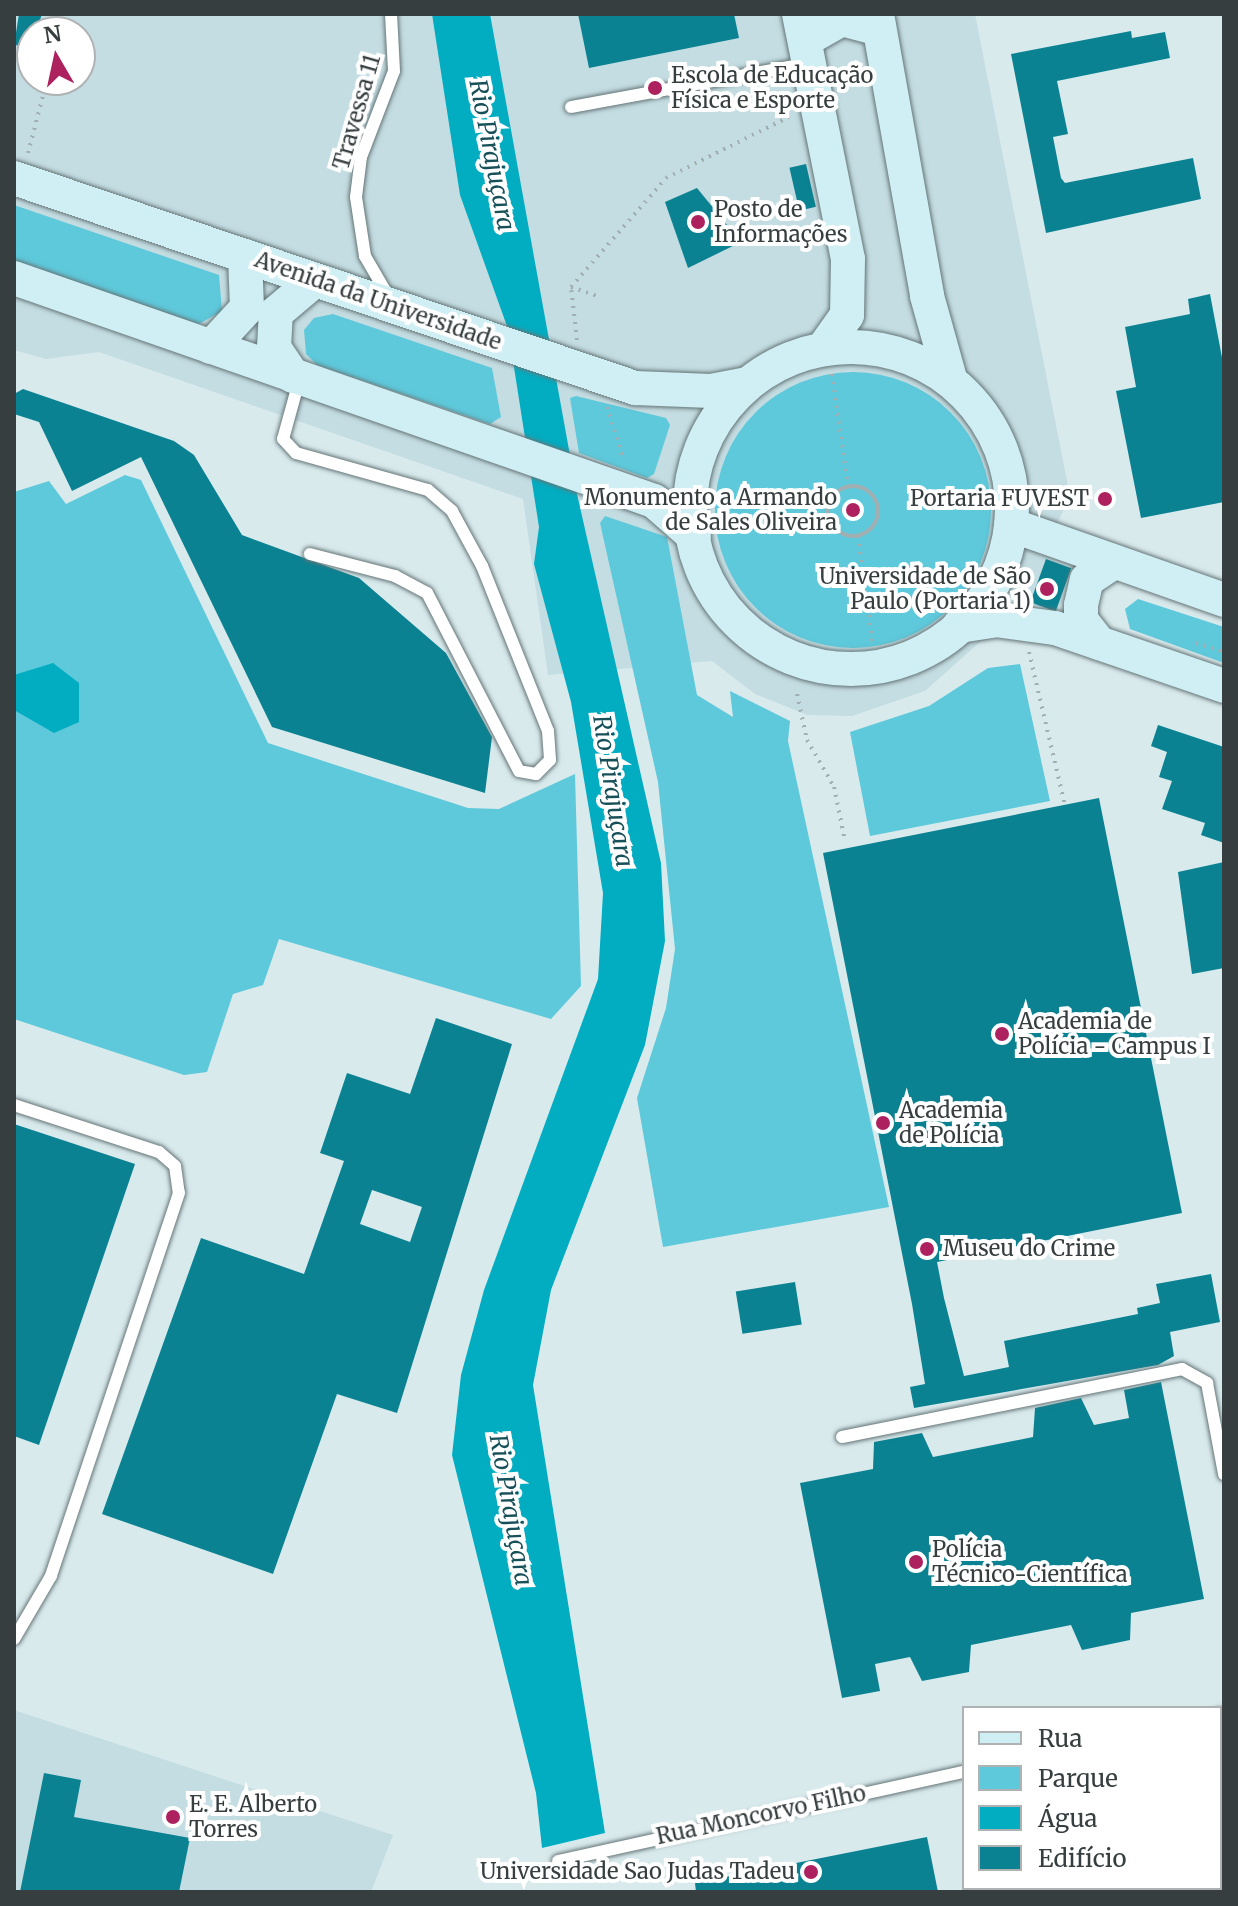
<!DOCTYPE html>
<meta charset="utf-8">
<style>
body{margin:0}
#map{position:relative;width:1238px;height:1906px;overflow:hidden;background:#d9eaed;font-family:Merriweather,serif}
div>[style]{position:absolute}
[style*='--x']{left:calc(var(--x)*1px);top:calc(var(--y)*1px);width:calc(var(--w)*1px);rotate:calc(var(--a)*1deg)}
.built>*{inset:0;background:#c4dde2}
.green>*{inset:0;background:#5ec9db}
.round{border-radius:50%}
.water>*{inset:0;background:#02adc2}
.building>*{inset:0;background:#0a8292;transform-origin:0 0}
.path>*{height:4px;margin-top:-2px;transform-origin:0;background:repeating-linear-gradient(90deg,#a2afb2 0 2px,transparent 0 8px)}
.path>.ring{margin:-2px;padding:0;box-sizing:content-box;background:none;border:4px solid #a2afb2;border-radius:50%}
.roads{filter:drop-shadow(0 0 2px #657577) drop-shadow(0 0 2px #657577)}
.lane>*{height:12px;margin:-6px;padding:0 6px;transform-origin:6px;border-radius:6px;background:#fff}
.street>*{height:24px;margin:-12px;padding:0 12px;transform-origin:12px;border-radius:12px;background:#fff}
.secondary>*{height:34px;margin:-17px;padding:0 17px;transform-origin:17px;border-radius:17px;background:#d0eff4}
.secondary>.ring{margin:-17px;padding:0;box-sizing:content-box;background:none;border:34px solid #d0eff4;border-radius:50%}
.dots>*{width:22px;height:22px;translate:-50% -50%;box-sizing:border-box;border:4px solid #fff;border-radius:50%}
span{translate:-50% -50%;white-space:nowrap;text-align:center;line-height:1.15;-webkit-text-stroke:8px #fff;paint-order:stroke}
.poi-label{font-size:22px;color:#373e3f}
.left{translate:0 -50%;text-align:left}
.right{translate:-100% -50%;text-align:right}
.street-label{font-size:22px;color:#373e3f}
.water-label{font-size:24px;color:#175059;font-style:italic}
.frame{position:absolute;inset:0;border:16px solid #373e3f;pointer-events:none}
.legend{position:absolute;left:962px;top:1706px;width:260px;height:184px;box-sizing:border-box;background:#fff;border:2px solid #afb2b2;margin:0;padding:10px 14px;list-style:none;font-size:24px;color:#373e3f}
.legend li{display:flex;align-items:center;gap:16px;height:40px}
.legend b{width:40px;border:2px solid #afb2b2}
.north{position:absolute;left:16px;top:16px;width:80px;height:80px;box-sizing:border-box;background:#fff;border:2px solid #afb2b2;border-radius:50%;rotate:351deg;font-size:22px;font-weight:700;line-height:32px;text-align:center;color:#373e3f}
.north::after{content:'';display:block;margin:auto;width:28px;height:36px;background:#ad215f;clip-path:polygon(50% 0,100% 100%,50% 72%,0 100%)}
</style>
<div id="map">
<div class="built">
<div style="clip-path:polygon(evenodd,14px 14px,975px 14px,1070px 496px,1043px 555px,1075px 566px,1057px 613px,1022px 602px,1001px 635px,980px 642px,925px 691px,852px 716px,807px 715px,755px 694px,712px 661px,548px 675px,523px 499px,99px 352px,46px 359px,14px 350px,14px 14px,32px 32px,80px 32px,80px 80px,32px 80px,32px 32px)"></div>
<div style="clip-path:polygon(14px 1710px,393px 1835px,371px 1892px,14px 1892px)"></div>
</div>
<div class="green">
<div style="clip-path:polygon(14px 205px,219px 275px,222px 311px,199px 324px,14px 261px)"></div>
<div style="clip-path:polygon(333px 314px,492px 368px,501px 417px,490px 424px,317px 365px,306px 354px,304px 330px,314px 318px)"></div>
<div class="round" style="left:715px;top:372px;width:276px;height:276px"></div>
<div style="clip-path:polygon(576px 396px,666px 418px,670px 425px,654px 474px,647px 478px,579px 453px,570px 398px)"></div>
<div style="clip-path:polygon(125px 475px,141px 480px,268px 743px,468px 808px,499px 809px,575px 774px,581px 986px,551px 1019px,279px 939px,263px 985px,233px 994px,207px 1072px,184px 1075px,14px 1019px,14px 492px,49px 481px,66px 504px)"></div>
<div style="clip-path:polygon(605px 516px,667px 537px,697px 695px,733px 717px,730px 691px,790px 721px,788px 741px,889px 1207px,663px 1247px,637px 1098px,666px 1008px,675px 949px,658px 782px,600px 523px)"></div>
<div style="clip-path:polygon(1138px 599px,1224px 627px,1224px 663px,1130px 629px,1125px 609px)"></div>
<div style="clip-path:polygon(1020px 664px,1050px 801px,870px 836px,850px 732px,929px 706px,988px 668px)"></div>
</div>
<div class="water">
<div style="clip-path:polygon(432px 14px,490px 14px,577px 494px,661px 863px,665px 941px,645px 1045px,551px 1290px,533px 1385px,605px 1833px,542px 1848px,536px 1793px,452px 1455px,461px 1375px,484px 1290px,598px 979px,603px 893px,571px 702px,534px 564px,539px 527px,508px 329px,460px 195px)"></div>
<div style="clip-path:polygon(53px 663px,79px 683px,79px 722px,54px 733px,14px 710px,14px 675px)"></div>
</div>
<div class="building">
<div style="clip-path:polygon(19px 14px,42px 14px,31px 47px,14px 45px)"></div>
<div style="clip-path:polygon(578px 14px,734px 14px,739px 38px,589px 68px)"></div>
<div style="clip-path:polygon(1131px 31px,1132px 38px,1165px 32px,1170px 58px,1057px 81px,1068px 134px,1053px 137px,1061px 178px,1065px 183px,1193px 158px,1201px 199px,1046px 233px,1011px 54px)"></div>
<div style="left:806px;top:164px;width:44px;height:17px;rotate:77deg"></div>
<div style="clip-path:polygon(697px 188px,741px 242px,688px 268px,665px 202px)"></div>
<div style="clip-path:polygon(1210px 294px,1224px 368px,1224px 502px,1141px 518px,1116px 391px,1136px 387px,1125px 327px,1190px 314px,1188px 299px)"></div>
<div style="clip-path:polygon(23px 389px,174px 441px,194px 455px,242px 535px,359px 578px,446px 653px,492px 737px,485px 793px,272px 727px,141px 457px,72px 491px,39px 422px,14px 414px,14px 394px)"></div>
<div style="left:1046px;top:559px;width:27px;height:46px;rotate:20deg"></div>
<div style="clip-path:polygon(1158px 725px,1224px 747px,1224px 843px,1201px 835px,1205px 823px,1162px 809px,1172px 781px,1159px 777px,1167px 752px,1151px 746px)"></div>
<div style="clip-path:polygon(1099px 798px,1182px 1213px,937px 1262px,944px 1298px,964px 1376px,1009px 1367px,1004px 1341px,1138px 1314px,1137px 1308px,1160px 1303px,1156px 1284px,1211px 1274px,1220px 1322px,1170px 1332px,1174px 1356px,1158px 1365px,914px 1408px,910px 1387px,925px 1384px,912px 1304px,823px 853px)"></div>
<div style="clip-path:polygon(1224px 862px,1224px 968px,1192px 974px,1178px 872px)"></div>
<div style="clip-path:polygon(evenodd,436px 1018px,512px 1044px,397px 1413px,337px 1394px,273px 1574px,102px 1514px,201px 1238px,304px 1274px,344px 1161px,320px 1153px,347px 1073px,410px 1094px,436px 1018px,372px 1190px,422px 1207px,410px 1242px,360px 1224px,372px 1190px)"></div>
<div style="clip-path:polygon(14px 1124px,135px 1164px,39px 1445px,14px 1436px)"></div>
<div style="left:795px;top:1282px;width:43px;height:60px;rotate:81deg"></div>
<div style="clip-path:polygon(1161px 1382px,1204px 1599px,1131px 1613px,1130px 1640px,1082px 1650px,1071px 1625px,971px 1645px,969px 1672px,922px 1681px,910px 1657px,875px 1664px,880px 1691px,842px 1698px,800px 1483px,873px 1469px,874px 1442px,922px 1433px,933px 1457px,1033px 1437px,1035px 1408px,1081px 1398px,1094px 1425px,1129px 1418px,1124px 1390px)"></div>
<div style="clip-path:polygon(44px 1773px,81px 1780px,74px 1817px,190px 1838px,179px 1892px,20px 1892px)"></div>
<div style="clip-path:polygon(927px 1837px,938px 1892px,696px 1892px,695px 1883px)"></div>
</div>
<div class="path">
<div style="--x:28;--y:153;--w:75;--a:-75.4"></div>
<div style="--x:571;--y:287;--w:28;--a:19"></div>
<div style="--x:577;--y:340;--w:53;--a:-96.5"></div>
<div style="--x:571;--y:287;--w:145;--a:-48.9"></div>
<div style="--x:666;--y:178;--w:137;--a:-26.4"></div>
<div style="--x:832;--y:374;--w:114;--a:81.9"></div>
<div style="--x:607;--y:407;--w:56;--a:72.2"></div>
<div class="ring" style="left:828px;top:486px;width:46px;height:46px"></div>
<div style="--x:858;--y:536;--w:112;--a:82.3"></div>
<div style="--x:1196;--y:643;--w:29;--a:18"></div>
<div style="--x:1029;--y:652;--w:157;--a:76.8"></div>
<div style="--x:797;--y:694;--w:47;--a:77.7"></div>
<div style="--x:807;--y:740;--w:54;--a:60.1"></div>
<div style="--x:834;--y:787;--w:55;--a:78.5"></div>
</div>
<div class="roads">
<div class="lane">
<div style="--x:571;--y:107;--w:239;--a:-10.4"></div>
<div style="--x:387;--y:294;--w:44;--a:-120.1"></div>
<div style="--x:365;--y:256;--w:60;--a:-98.7"></div>
<div style="--x:356;--y:197;--w:40;--a:-82.9"></div>
<div style="--x:361;--y:157;--w:92;--a:-69"></div>
<div style="--x:394;--y:71;--w:57;--a:-93"></div>
<div style="--x:299;--y:381;--w:60;--a:105.4"></div>
<div style="--x:283;--y:439;--w:19;--a:47"></div>
<div style="--x:296;--y:453;--w:137;--a:15.7"></div>
<div style="--x:428;--y:490;--w:32;--a:41"></div>
<div style="--x:452;--y:511;--w:63;--a:61.4"></div>
<div style="--x:482;--y:566;--w:178;--a:68.2"></div>
<div style="--x:548;--y:731;--w:29;--a:86"></div>
<div style="--x:550;--y:760;--w:20;--a:135"></div>
<div style="--x:536;--y:774;--w:17;--a:-170"></div>
<div style="--x:519;--y:771;--w:200;--a:-117.3"></div>
<div style="--x:427;--y:593;--w:36;--a:-152"></div>
<div style="--x:395;--y:576;--w:88;--a:-165.5"></div>
<div style="--x:14;--y:1105;--w:152;--a:18"></div>
<div style="--x:159;--y:1152;--w:21;--a:41"></div>
<div style="--x:175;--y:1166;--w:27;--a:82"></div>
<div style="--x:179;--y:1193;--w:404;--a:108.5"></div>
<div style="--x:51;--y:1576;--w:73;--a:120.4"></div>
<div style="--x:842;--y:1437;--w:347;--a:-11.3"></div>
<div style="--x:1182;--y:1369;--w:29;--a:29"></div>
<div style="--x:1207;--y:1383;--w:93;--a:79.4"></div>
<div style="--x:558;--y:1861;--w:416;--a:-12.4"></div>
</div>
<div class="street">
<div style="--x:1220;--y:1721;--w:4;--a:-14"></div>
<div style="--x:990;--y:1888;--w:4;--a:76"></div>
</div>
<div class="secondary">
<div style="--x:799;--y:14;--w:250;--a:78.7"></div>
<div style="--x:848;--y:259;--w:56;--a:91"></div>
<div style="--x:847;--y:315;--w:42;--a:125.2"></div>
<div style="--x:877;--y:14;--w:286;--a:79.9"></div>
<div style="--x:927;--y:296;--w:82;--a:74.4"></div>
<div style="--x:805;--y:40;--w:43;--a:-29.6"></div>
<div style="--x:842;--y:19;--w:38;--a:15"></div>
<div style="--x:14;--y:178;--w:656;--a:18.68"></div>
<div style="--x:635;--y:388;--w:76;--a:2.3"></div>
<div style="--x:711;--y:391;--w:36;--a:-11"></div>
<div style="--x:14;--y:278;--w:678;--a:19.21"></div>
<div style="--x:654;--y:501;--w:53;--a:41.2"></div>
<div style="--x:211;--y:347;--w:53;--a:-47.3"></div>
<div style="--x:247;--y:308;--w:52;--a:-92.2"></div>
<div class="ring" style="left:690px;top:347px;width:288px;height:288px"></div>
<div style="--x:293;--y:376;--w:34;--a:-124"></div>
<div style="--x:274;--y:348;--w:35;--a:-87"></div>
<div style="--x:276;--y:313;--w:51;--a:-40.2"></div>
<div style="--x:1011;--y:525;--w:226;--a:19.4"></div>
<div style="--x:959;--y:626;--w:36;--a:-9"></div>
<div style="--x:995;--y:620;--w:61;--a:7.6"></div>
<div style="--x:1055;--y:628;--w:179;--a:18.9"></div>
<div style="--x:1099;--y:643;--w:29;--a:-128"></div>
<div style="--x:1081;--y:620;--w:15;--a:-90"></div>
<div style="--x:1081;--y:605;--w:26;--a:-77"></div>
<div style="--x:1087;--y:580;--w:32;--a:-34"></div>
</div>
</div>
<div class="dots">
<div style="left:655px;top:88px;background:#ad215f"></div>
<div style="left:698px;top:222px;background:#ad215f"></div>
<div style="left:1105px;top:499px;background:#ad215f"></div>
<div style="left:853px;top:510px;background:#ad215f"></div>
<div style="left:1047px;top:589px;background:#ad215f"></div>
<div style="left:1002px;top:1034px;background:#ad215f"></div>
<div style="left:883px;top:1123px;background:#ad215f"></div>
<div style="left:927px;top:1249px;background:#ad215f"></div>
<div style="left:916px;top:1562px;background:#ad215f"></div>
<div style="left:173px;top:1817px;background:#ad215f"></div>
<div style="left:811px;top:1872px;background:#ad215f"></div>
</div>
<div class="poi-label">
<span class="left" style="left:671px;top:88px">Escola de Educação<br>Física e Esporte</span>
<span class="left" style="left:714px;top:222px">Posto de<br>Informações</span>
<span class="right" style="left:837px;top:510px">Monumento a Armando<br>de Sales Oliveira</span>
<span class="right" style="left:1089px;top:499px">Portaria FUVEST</span>
<span class="right" style="left:1031px;top:589px">Universidade de São<br>Paulo (Portaria 1)</span>
<span class="left" style="left:1018px;top:1034px">Academia de<br>Polícia - Campus I</span>
<span class="left" style="left:899px;top:1123px">Academia<br>de Polícia</span>
<span class="left" style="left:943px;top:1249px">Museu do Crime</span>
<span class="left" style="left:932px;top:1562px">Polícia<br>Técnico-Científica</span>
<span class="left" style="left:189px;top:1817px">E. E. Alberto<br>Torres</span>
<span class="right" style="left:795px;top:1872px">Universidade Sao Judas Tadeu</span>
</div>
<div class="street-label">
<span style="left:357px;top:112px;rotate:-74deg">Travessa 11</span>
<span style="left:378px;top:301px;rotate:19deg">Avenida da Universidade</span>
<span style="left:761px;top:1815px;rotate:-12deg">Rua Moncorvo Filho</span>
</div>
<div class="water-label">
<span style="left:492px;top:155px;rotate:79deg">Rio Pirajuçara</span>
<span style="left:613px;top:791px;rotate:81deg">Rio Pirajuçara</span>
<span style="left:511px;top:1510px;rotate:80deg">Rio Pirajuçara</span>
</div>
<div class="frame"></div>
<ul class="legend">
<li><b style="height:10px;background:#d0eff4"></b>Rua</li>
<li><b style="height:22px;background:#5ec9db"></b>Parque</li>
<li><b style="height:22px;background:#02adc2"></b>Água</li>
<li><b style="height:22px;background:#0a8292"></b>Edifício</li>
</ul>
<div class="north">N</div>
</div>
